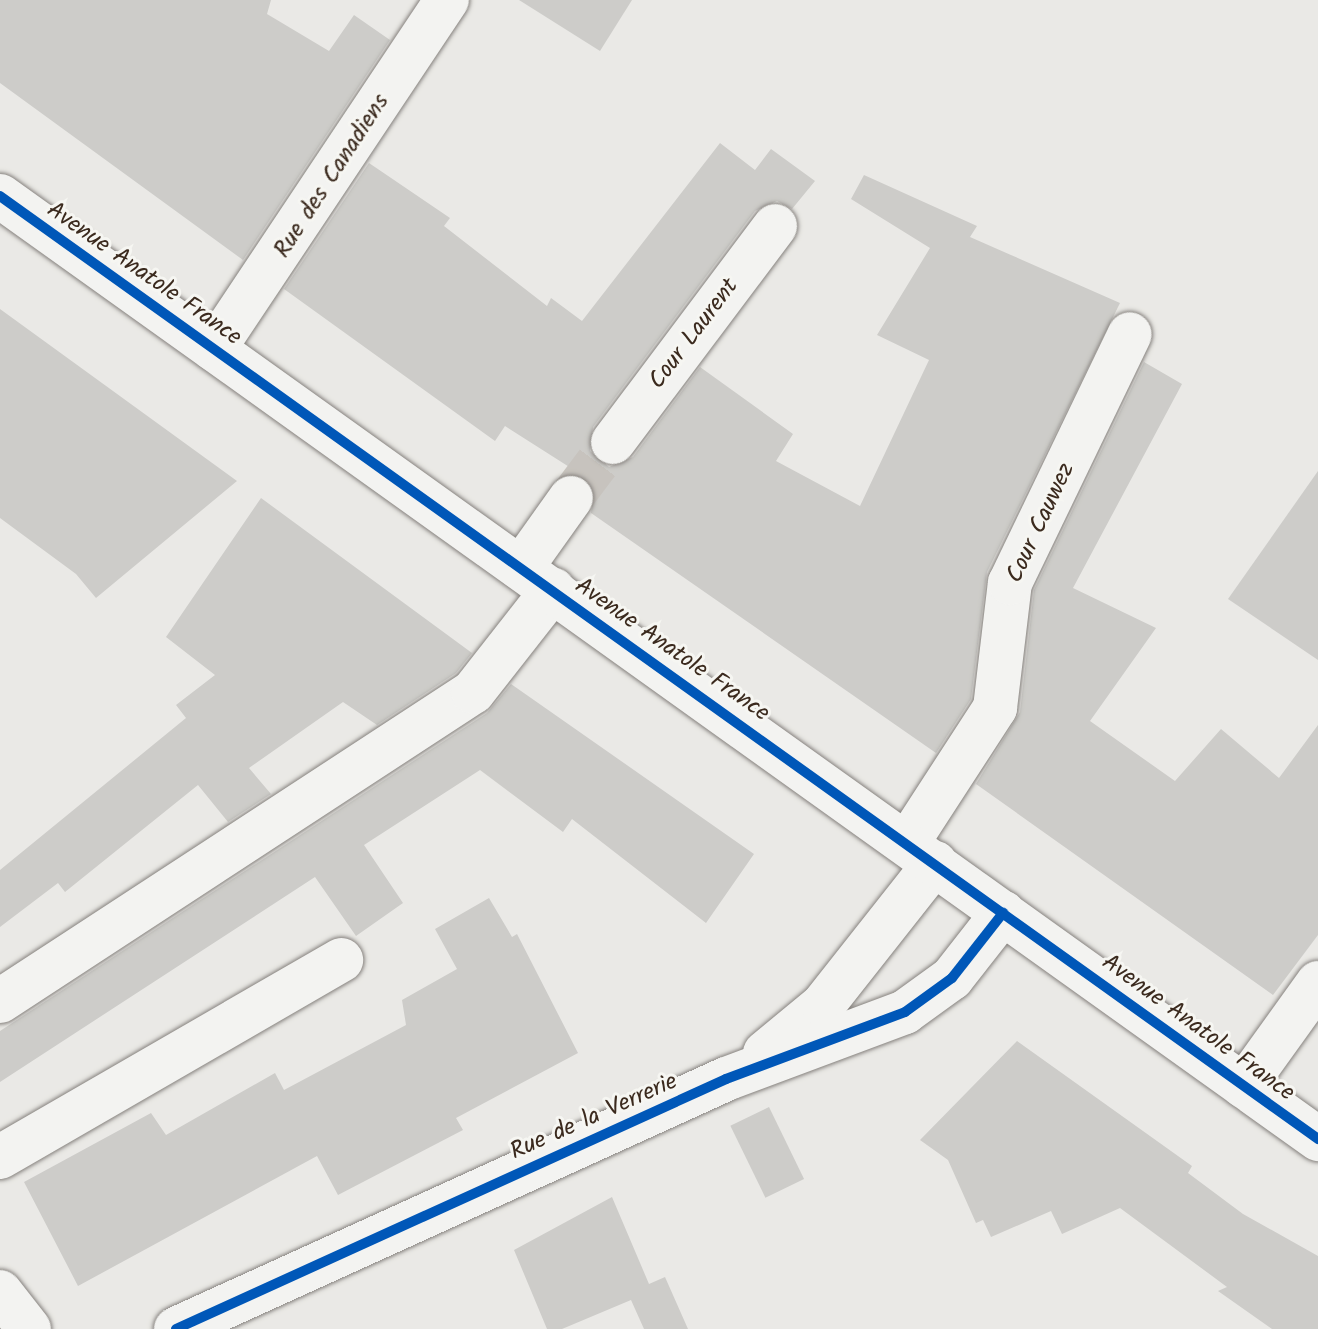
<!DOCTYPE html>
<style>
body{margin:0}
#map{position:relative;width:1318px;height:1329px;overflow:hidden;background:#eae9e6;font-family:Kalam,sans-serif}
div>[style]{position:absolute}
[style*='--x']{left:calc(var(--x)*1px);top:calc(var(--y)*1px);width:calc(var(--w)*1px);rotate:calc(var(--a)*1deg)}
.building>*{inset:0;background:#cdccc9;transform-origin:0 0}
.minor-tunnel>*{height:44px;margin-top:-22px;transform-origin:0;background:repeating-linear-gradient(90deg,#c7c3be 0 44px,transparent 0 66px)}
.roads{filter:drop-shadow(0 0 2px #85817d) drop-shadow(0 0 2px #85817d)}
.minor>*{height:44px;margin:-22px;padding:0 22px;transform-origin:22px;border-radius:22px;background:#f3f3f1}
.major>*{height:44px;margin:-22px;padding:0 22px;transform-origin:22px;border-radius:22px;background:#f3f3f1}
.cycleway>*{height:10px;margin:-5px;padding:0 5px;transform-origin:5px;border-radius:5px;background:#0057b8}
span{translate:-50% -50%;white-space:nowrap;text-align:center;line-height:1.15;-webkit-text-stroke:6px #f6f6f2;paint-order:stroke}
.street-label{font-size:24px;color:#3b2a1e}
</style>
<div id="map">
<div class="building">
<div style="clip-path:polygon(0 0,271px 0,267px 14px,329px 51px,354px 15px,390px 40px,243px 260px,0 83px)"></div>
<div style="clip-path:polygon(519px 0,632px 0,600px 51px)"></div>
<div style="clip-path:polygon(720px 143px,755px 170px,771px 149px,815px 181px,792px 209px,777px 201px,755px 211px,593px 427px,590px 451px,609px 467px,633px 457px,700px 367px,793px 434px,776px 461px,860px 506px,929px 360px,877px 335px,930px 248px,851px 199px,864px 175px,977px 226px,970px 237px,1120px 303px,987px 572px,971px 699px,936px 753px,591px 513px,594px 488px,585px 477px,505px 426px,495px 441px,284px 289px,369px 163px,450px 218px,444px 226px,547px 306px,551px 298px,582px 321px)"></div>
<div style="clip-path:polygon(0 309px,237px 481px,96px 598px,76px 574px,0 518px)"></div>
<div style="clip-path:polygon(1144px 362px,1182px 384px,1073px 588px,1156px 628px,1090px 721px,1175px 781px,1221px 729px,1279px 778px,1318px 725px,1318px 935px,1273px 995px,976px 784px,1020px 712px,1034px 590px)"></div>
<div style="clip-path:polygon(1318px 471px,1318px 660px,1228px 599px)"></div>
<div style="clip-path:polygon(261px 498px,472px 653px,456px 673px,377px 725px,343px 702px,249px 768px,271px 794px,228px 822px,198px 785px,65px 892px,58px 883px,0 927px,0 870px,186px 718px,176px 705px,215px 675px,166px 637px)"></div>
<div style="clip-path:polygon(511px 684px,754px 854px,706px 923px,572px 819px,563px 832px,480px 770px,364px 845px,403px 903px,356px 936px,315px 877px,0 1082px,0 1031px,487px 713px)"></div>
<div style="clip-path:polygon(489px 898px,512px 937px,517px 934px,578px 1053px,456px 1118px,463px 1130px,338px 1195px,317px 1156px,78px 1286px,24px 1182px,151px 1113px,166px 1135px,275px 1073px,284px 1090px,406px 1025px,402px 1000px,457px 969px,435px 929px)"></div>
<div style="clip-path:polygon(1017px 1041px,1192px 1166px,1188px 1173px,1243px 1214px,1318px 1256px,1318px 1329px,1272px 1329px,1218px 1291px,1227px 1287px,1120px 1208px,1062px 1234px,1051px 1211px,991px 1237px,983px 1220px,976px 1223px,948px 1160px,920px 1140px)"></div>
<div style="left:769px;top:1107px;width:80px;height:43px;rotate:64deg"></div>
<div style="clip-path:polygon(612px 1197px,649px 1284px,665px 1277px,688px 1329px,644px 1329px,631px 1300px,562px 1329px,547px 1329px,514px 1250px)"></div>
</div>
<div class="minor-tunnel">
<div style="--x:571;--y:498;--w:70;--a:-53.1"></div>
</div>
<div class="roads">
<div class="minor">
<div style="--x:214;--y:349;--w:420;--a:-56.3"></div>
<div style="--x:613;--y:442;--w:270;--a:-53.1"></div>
<div style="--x:521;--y:568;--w:86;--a:-54.5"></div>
<div style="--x:908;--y:842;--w:160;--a:-57"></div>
<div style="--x:995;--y:708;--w:126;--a:-83.2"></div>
<div style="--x:1010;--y:583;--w:276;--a:-64.3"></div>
<div style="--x:0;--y:1001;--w:565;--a:-33.16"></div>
<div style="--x:473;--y:692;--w:130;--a:-51.9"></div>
<div style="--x:765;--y:1053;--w:75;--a:-39.6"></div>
<div style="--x:823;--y:1005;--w:181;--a:-51.7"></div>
<div style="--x:1244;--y:1086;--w:127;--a:-54.3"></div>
<div style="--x:0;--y:1157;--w:394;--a:-30"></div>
<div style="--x:0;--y:1292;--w:47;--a:51.9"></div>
<div style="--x:176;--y:1329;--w:604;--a:-24.44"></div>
<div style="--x:726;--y:1079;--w:191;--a:-20.5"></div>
<div style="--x:905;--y:1012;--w:58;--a:-35.9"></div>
<div style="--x:952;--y:978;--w:83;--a:-51.9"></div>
</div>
<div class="major">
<div style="--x:0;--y:196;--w:1621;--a:35.58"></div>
</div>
</div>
<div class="cycleway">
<div style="--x:0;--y:196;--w:1621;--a:35.58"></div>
<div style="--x:176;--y:1329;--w:604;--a:-24.44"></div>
<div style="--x:726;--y:1079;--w:191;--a:-20.5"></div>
<div style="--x:905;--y:1012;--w:58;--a:-35.9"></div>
<div style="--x:952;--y:978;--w:83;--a:-51.9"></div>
</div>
<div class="street-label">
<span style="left:332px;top:176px;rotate:-57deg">Rue des Canadiens</span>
<span style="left:144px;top:274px;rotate:35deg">Avenue Anatole France</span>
<span style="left:694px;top:334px;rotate:-53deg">Cour Laurent</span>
<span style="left:1041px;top:523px;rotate:-65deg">Cour Cauwez</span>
<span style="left:672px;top:650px;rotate:35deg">Avenue Anatole France</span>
<span style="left:1198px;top:1028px;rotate:36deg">Avenue Anatole France</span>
<span style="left:594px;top:1117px;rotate:-24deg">Rue de la Verrerie</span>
</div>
</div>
